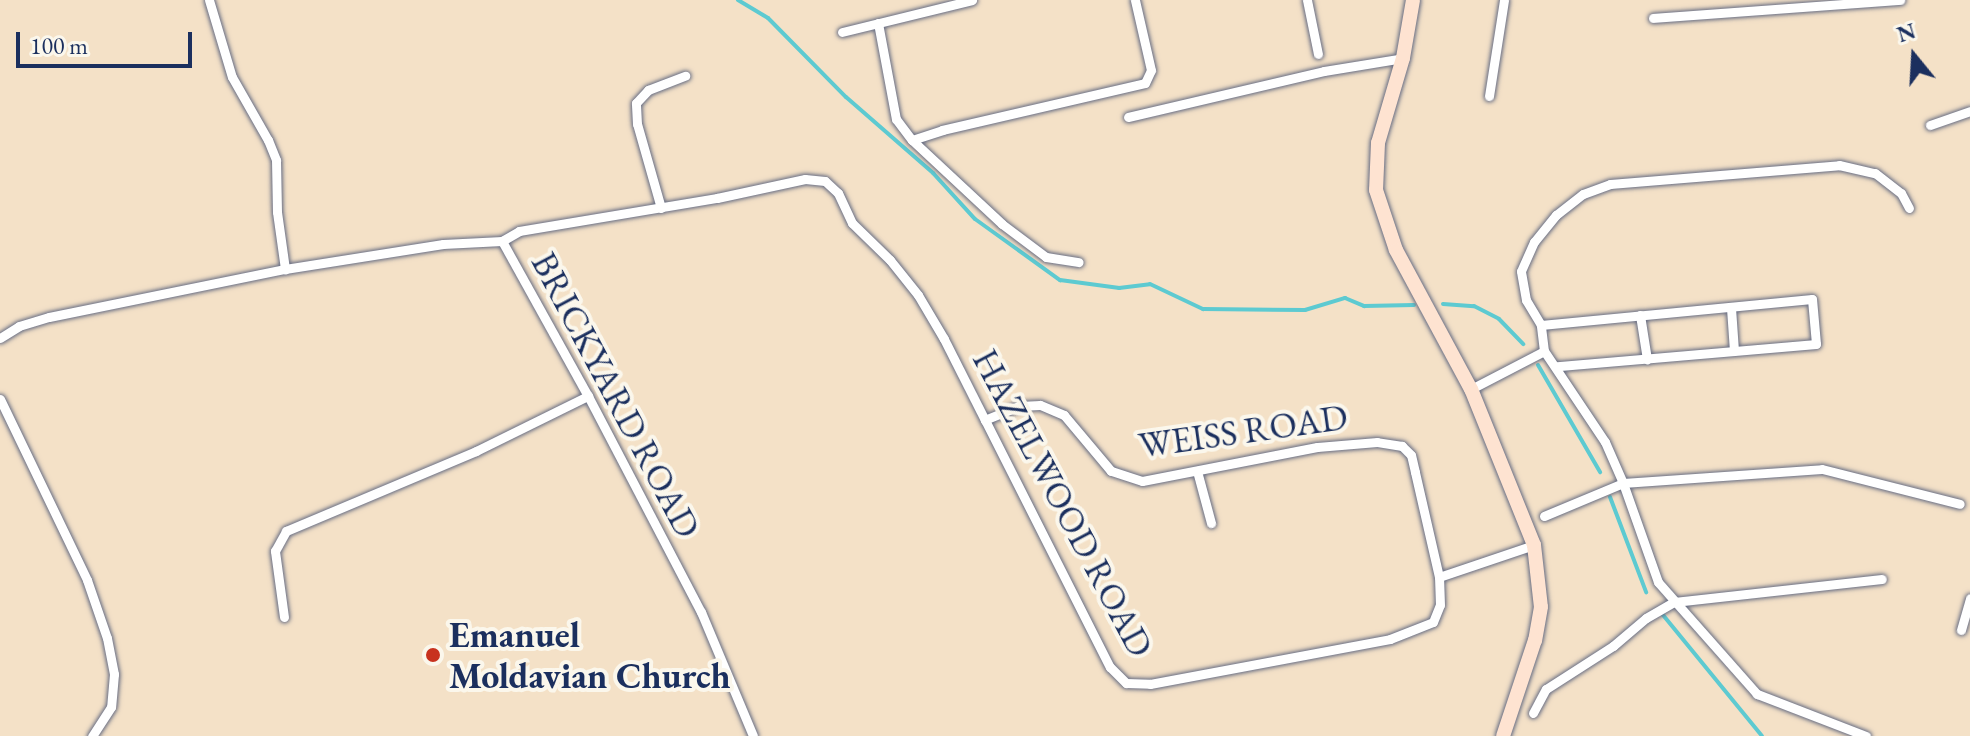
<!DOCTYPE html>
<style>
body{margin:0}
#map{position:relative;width:1970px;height:736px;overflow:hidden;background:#f4e1c7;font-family:"EB Garamond",serif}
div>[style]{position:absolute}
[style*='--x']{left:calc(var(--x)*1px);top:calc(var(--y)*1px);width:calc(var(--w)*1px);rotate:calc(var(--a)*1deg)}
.stream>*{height:4px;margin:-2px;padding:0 2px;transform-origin:2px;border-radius:2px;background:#5dcad1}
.roads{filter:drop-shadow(0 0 2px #676d83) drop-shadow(0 0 2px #676d83)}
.street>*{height:9px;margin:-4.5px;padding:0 4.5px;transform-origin:4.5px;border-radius:4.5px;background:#fff}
.secondary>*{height:14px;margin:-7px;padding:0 7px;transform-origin:7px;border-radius:7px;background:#fee3d1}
.dots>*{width:22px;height:22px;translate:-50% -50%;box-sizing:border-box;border:4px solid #fbf7ec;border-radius:50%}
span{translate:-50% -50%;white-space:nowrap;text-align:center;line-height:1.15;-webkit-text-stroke:8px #fbf7ec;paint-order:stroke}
.street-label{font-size:36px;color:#1b2f5e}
.poi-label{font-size:36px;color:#1b2f5e;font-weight:700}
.left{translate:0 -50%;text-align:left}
.north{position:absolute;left:1874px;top:16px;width:80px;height:80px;-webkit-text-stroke:6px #fbf7ec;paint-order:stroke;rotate:342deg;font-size:22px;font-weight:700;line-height:32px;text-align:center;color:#1b2f5e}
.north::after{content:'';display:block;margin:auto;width:28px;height:36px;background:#1b2f5e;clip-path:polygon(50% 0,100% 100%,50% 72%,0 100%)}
.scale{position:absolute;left:16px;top:32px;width:176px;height:36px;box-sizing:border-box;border:4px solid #1b2f5e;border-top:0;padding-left:10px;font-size:24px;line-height:28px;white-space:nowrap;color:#1b2f5e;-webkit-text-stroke:6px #fbf7ec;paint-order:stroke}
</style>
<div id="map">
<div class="stream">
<div style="--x:738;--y:0;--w:35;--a:31"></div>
<div style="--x:768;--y:18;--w:111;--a:45.4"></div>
<div style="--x:846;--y:97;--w:116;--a:41.1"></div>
<div style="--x:933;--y:173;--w:62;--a:47.6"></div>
<div style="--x:975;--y:219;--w:105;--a:35.7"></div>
<div style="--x:1060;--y:280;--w:60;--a:7.7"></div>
<div style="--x:1119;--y:288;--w:31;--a:-7"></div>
<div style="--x:1150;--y:284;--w:59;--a:25.3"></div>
<div style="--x:1203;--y:309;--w:102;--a:0.6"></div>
<div style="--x:1305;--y:310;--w:42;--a:-16.7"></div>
<div style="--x:1345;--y:298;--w:21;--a:23"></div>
<div style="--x:1364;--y:306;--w:50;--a:-1.1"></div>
<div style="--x:1443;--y:304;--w:31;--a:4"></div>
<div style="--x:1474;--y:306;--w:28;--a:27"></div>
<div style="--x:1499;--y:319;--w:35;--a:46"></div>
<div style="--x:1538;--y:365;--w:124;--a:59.9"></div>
<div style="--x:1610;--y:497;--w:102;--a:69.2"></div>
<div style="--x:1663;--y:615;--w:156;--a:50.7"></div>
</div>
<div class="roads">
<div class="street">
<div style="--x:209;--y:0;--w:80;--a:73.4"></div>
<div style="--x:232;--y:77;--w:73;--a:60.3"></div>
<div style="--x:268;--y:140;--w:22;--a:68"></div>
<div style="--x:276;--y:160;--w:52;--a:88.9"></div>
<div style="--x:277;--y:212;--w:58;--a:82"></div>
<div style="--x:1307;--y:0;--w:55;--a:78.5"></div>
<div style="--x:1653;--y:18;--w:248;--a:-4.2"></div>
<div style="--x:878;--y:23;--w:98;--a:79.4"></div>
<div style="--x:896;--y:119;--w:26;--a:53"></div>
<div style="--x:912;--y:140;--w:123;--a:43"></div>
<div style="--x:1002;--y:224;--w:55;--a:36.9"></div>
<div style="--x:1046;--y:257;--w:33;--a:9"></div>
<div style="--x:842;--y:32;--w:134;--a:-13.8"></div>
<div style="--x:1489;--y:96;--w:97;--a:-81.1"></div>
<div style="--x:1128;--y:117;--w:201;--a:-13.2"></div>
<div style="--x:1324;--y:71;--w:80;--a:-9.3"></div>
<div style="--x:1930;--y:125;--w:42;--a:-19.3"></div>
<div style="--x:912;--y:140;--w:32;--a:-18"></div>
<div style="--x:942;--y:130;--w:208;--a:-13"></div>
<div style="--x:1145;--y:83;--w:14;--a:-65"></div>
<div style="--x:1151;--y:70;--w:72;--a:-102.9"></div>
<div style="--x:661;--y:208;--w:87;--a:-105.9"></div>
<div style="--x:637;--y:124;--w:21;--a:-93"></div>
<div style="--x:636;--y:103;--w:18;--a:-47"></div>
<div style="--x:648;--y:90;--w:40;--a:-21"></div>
<div style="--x:502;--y:241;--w:177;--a:61"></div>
<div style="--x:588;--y:396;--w:244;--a:62.4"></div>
<div style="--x:701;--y:612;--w:134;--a:67.2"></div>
<div style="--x:1731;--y:308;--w:43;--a:86"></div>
<div style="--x:1640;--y:315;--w:45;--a:81"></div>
<div style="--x:1541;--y:325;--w:272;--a:-5.5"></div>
<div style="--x:1812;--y:299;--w:45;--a:84.9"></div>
<div style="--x:1816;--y:344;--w:260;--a:175.1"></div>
<div style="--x:0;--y:338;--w:22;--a:-32"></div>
<div style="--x:19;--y:326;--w:31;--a:-17"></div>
<div style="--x:49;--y:317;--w:241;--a:-11.5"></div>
<div style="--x:285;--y:269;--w:160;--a:-9"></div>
<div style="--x:443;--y:244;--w:59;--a:-2.9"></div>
<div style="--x:502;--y:241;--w:20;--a:-30"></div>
<div style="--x:519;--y:231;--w:201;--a:-9.5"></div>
<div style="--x:717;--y:198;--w:90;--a:-12.2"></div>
<div style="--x:805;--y:179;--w:20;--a:6"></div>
<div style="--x:825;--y:181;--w:18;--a:43"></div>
<div style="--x:838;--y:193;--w:33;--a:65"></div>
<div style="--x:852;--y:223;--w:53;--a:44.2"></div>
<div style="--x:890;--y:260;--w:45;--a:51.3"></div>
<div style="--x:918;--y:295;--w:51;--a:59.4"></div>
<div style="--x:944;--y:339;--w:91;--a:63.2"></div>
<div style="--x:985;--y:420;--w:277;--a:63.2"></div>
<div style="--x:1110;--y:667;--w:23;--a:45"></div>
<div style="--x:1126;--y:683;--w:24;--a:2"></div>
<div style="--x:1150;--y:684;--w:244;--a:-10.6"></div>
<div style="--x:1390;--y:639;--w:46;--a:-21.6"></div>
<div style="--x:1433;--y:622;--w:18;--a:-68"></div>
<div style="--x:1440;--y:605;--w:28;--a:-92"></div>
<div style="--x:1439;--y:577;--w:108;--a:-102.9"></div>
<div style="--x:1415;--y:472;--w:17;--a:-103"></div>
<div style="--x:1411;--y:455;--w:13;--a:-135"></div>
<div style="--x:1402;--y:446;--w:25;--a:-171"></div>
<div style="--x:1377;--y:442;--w:60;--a:175.2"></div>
<div style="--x:1317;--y:447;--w:178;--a:169"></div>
<div style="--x:1142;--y:481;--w:33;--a:-162"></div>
<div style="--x:1111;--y:471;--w:73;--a:-130"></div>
<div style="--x:1064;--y:415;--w:26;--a:-157"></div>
<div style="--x:1040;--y:405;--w:21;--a:177"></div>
<div style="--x:1019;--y:406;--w:37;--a:158"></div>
<div style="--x:1471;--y:389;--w:82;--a:-27.5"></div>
<div style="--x:0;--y:399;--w:201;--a:64.3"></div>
<div style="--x:87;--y:580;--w:61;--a:71"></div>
<div style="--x:107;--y:638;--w:37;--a:79"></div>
<div style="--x:114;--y:674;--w:33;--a:95"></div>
<div style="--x:111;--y:707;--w:35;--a:123"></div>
<div style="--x:1197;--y:471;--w:54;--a:74.9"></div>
<div style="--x:1544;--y:516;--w:86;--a:-22.7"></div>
<div style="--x:1623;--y:483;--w:199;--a:-4"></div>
<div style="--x:1822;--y:469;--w:142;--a:14.2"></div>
<div style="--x:1439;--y:577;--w:100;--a:-18.6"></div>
<div style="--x:284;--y:617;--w:67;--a:-97.8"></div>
<div style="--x:275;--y:551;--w:23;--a:-61"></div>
<div style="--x:286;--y:531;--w:206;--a:-22.8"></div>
<div style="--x:476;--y:451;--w:125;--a:-26.2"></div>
<div style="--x:1961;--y:630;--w:33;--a:-74"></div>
<div style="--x:1533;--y:713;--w:27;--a:-62"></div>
<div style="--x:1546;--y:689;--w:80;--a:-32.7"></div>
<div style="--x:1613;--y:646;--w:43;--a:-40.3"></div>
<div style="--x:1646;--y:618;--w:32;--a:-30"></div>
<div style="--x:1674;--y:602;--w:209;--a:-6.3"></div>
<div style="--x:1866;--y:736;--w:117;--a:-158.9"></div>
<div style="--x:1757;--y:694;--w:149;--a:-131.5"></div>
<div style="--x:1658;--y:582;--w:105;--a:-109.5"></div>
<div style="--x:1623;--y:483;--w:45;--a:-113.7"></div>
<div style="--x:1605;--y:442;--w:110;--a:-123.8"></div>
<div style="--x:1544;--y:351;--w:26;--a:-97"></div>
<div style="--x:1541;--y:325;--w:29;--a:-121"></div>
<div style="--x:1526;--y:300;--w:29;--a:-100"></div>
<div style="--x:1521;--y:271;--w:32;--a:-66"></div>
<div style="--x:1534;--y:242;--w:35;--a:-51"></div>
<div style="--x:1556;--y:215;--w:34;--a:-38"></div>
<div style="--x:1583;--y:194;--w:29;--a:-20"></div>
<div style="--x:1610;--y:184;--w:230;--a:-4.7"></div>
<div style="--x:1839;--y:165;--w:37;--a:13"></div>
<div style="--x:1875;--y:173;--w:33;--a:38"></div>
<div style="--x:1901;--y:193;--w:17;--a:62"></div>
</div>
<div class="secondary">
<div style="--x:1413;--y:0;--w:59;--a:99.8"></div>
<div style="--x:1403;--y:58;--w:89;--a:106.4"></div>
<div style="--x:1378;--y:143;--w:47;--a:92.4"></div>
<div style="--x:1376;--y:190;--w:63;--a:71.6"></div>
<div style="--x:1396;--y:250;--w:158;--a:61.7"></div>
<div style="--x:1471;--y:389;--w:168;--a:68"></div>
<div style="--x:1534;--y:545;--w:62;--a:83.6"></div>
<div style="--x:1541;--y:607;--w:34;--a:100"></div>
<div style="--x:1535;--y:640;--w:101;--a:108.4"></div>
</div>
</div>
<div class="dots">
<div style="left:433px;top:655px;background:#c8321e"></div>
</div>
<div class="street-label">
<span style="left:616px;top:395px;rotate:62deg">BRICKYARD ROAD</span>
<span style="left:1243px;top:431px;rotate:-8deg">WEISS ROAD</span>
<span style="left:1063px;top:503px;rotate:62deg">HAZELWOOD ROAD</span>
</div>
<div class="poi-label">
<span class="left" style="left:449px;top:655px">Emanuel<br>Moldavian Church</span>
</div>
<div class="north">N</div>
<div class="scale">100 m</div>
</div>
